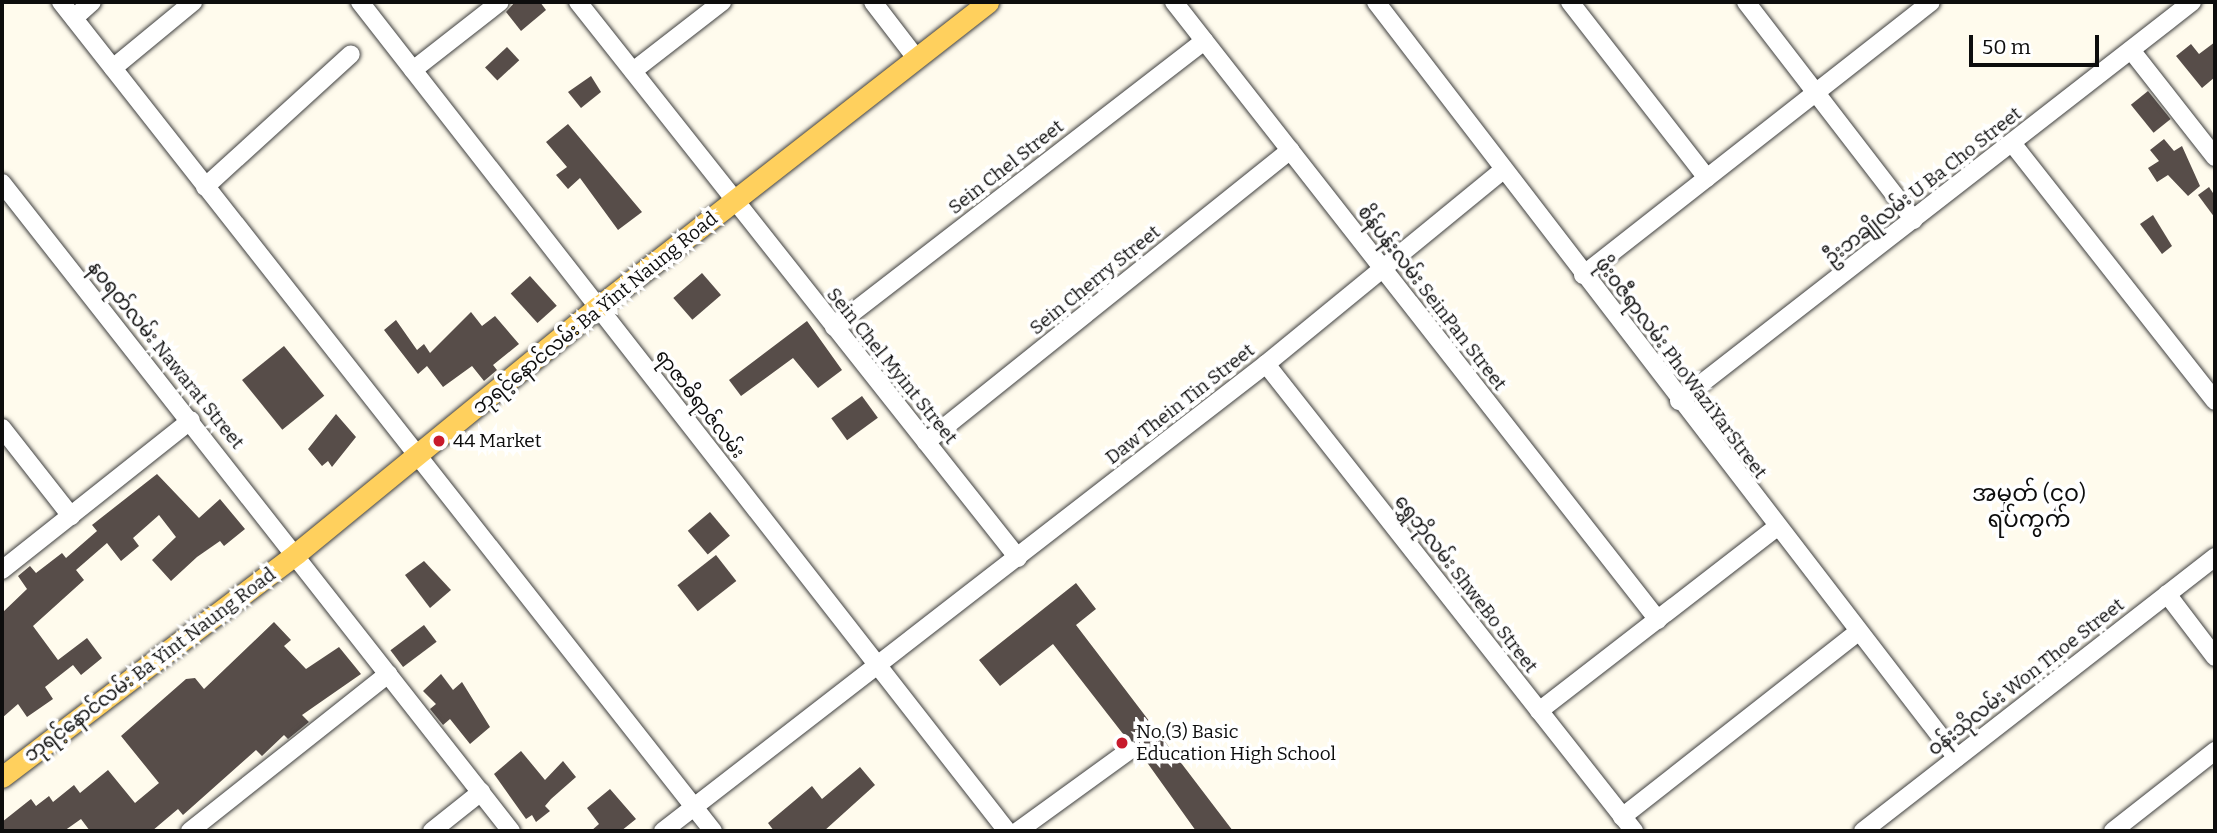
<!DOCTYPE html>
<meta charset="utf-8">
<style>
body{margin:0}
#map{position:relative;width:2217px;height:833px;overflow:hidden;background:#fffbed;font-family:Bitter,"Noto Sans Myanmar",serif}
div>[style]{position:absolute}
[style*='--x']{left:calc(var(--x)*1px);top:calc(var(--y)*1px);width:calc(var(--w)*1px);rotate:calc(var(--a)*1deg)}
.building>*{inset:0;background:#574d49;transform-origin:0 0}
.roads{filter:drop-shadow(0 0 2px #404040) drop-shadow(0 0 2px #404040)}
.minor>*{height:18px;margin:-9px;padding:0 9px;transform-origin:9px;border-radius:9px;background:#fff}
.major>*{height:21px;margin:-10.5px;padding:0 10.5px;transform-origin:10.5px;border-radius:10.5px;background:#ffd05d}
.dots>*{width:19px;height:19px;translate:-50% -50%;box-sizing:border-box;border:4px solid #fff;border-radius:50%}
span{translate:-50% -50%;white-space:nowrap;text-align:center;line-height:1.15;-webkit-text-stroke:7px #fff;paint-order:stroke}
.street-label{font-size:19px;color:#0d0d0d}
.poi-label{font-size:19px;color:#0d0d0d}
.left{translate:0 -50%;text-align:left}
.quarter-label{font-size:23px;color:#0d0d0d}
.frame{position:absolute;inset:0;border:4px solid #0d0d0d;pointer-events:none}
.scale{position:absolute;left:1969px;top:35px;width:130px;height:32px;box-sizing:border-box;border:4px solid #0d0d0d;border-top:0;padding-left:9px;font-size:21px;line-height:24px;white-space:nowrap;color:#0d0d0d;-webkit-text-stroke:5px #fff;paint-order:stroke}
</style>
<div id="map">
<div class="building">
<div style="clip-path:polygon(515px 2px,540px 2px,546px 10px,521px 31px,506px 12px)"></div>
<div style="clip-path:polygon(2215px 42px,2215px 77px,2202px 88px,2176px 56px,2191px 44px,2199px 54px)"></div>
<div style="left:507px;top:47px;width:18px;height:30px;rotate:47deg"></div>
<div style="clip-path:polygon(591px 76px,601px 92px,581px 108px,568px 92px)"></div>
<div style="left:2148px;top:91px;width:36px;height:22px;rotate:51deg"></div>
<div style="clip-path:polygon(568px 124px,642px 212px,618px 230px,580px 178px,568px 189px,556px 175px,567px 167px,546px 142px)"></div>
<div style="clip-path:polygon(2164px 139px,2174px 151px,2182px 146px,2200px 186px,2188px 196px,2168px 175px,2157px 182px,2148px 168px,2159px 161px,2150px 150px)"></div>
<div style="clip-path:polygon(2209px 187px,2215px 196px,2215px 218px,2198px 195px)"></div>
<div style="clip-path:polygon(2153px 215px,2172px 246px,2162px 254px,2140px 224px)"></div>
<div style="left:702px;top:273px;width:29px;height:38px;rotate:49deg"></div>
<div style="left:530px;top:276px;width:40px;height:26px;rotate:48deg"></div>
<div style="clip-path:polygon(471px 312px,482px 326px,495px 316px,519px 344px,493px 365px,497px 370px,484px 381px,472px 366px,443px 387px,427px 366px,418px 374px,384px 330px,396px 320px,417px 350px,424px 344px,430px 353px)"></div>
<div style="clip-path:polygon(807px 321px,842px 370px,818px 388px,793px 358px,741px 396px,729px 380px)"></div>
<div style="left:284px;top:346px;width:64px;height:54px;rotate:51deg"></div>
<div style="left:862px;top:396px;width:27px;height:38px;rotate:54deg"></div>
<div style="clip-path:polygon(336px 414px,356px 437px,332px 467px,328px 461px,322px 466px,308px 449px)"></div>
<div style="clip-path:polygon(157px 474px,199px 518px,220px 499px,245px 529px,224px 546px,220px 541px,197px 557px,171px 581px,152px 560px,176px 537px,159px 515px,133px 538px,139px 546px,121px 561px,107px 543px,76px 570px,84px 580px,33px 626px,58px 660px,87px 638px,102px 658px,81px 675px,73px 665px,45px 687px,53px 699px,27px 717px,18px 704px,2px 718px,2px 613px,27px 589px,18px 576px,30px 566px,36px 573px,62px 553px,66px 558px,97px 531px,92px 525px)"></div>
<div style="left:710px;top:512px;width:31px;height:29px;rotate:50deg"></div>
<div style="left:716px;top:555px;width:33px;height:49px;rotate:52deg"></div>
<div style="clip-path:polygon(424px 561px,451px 590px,430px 608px,405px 575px)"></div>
<div style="clip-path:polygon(1076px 583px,1096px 609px,1076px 625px,1233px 831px,1196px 831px,1141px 754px,1139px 743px,1127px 739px,1053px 644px,1000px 686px,979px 660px)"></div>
<div style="clip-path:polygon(274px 622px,291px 640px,284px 646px,306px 669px,339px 647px,361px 674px,302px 715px,309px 722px,288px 739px,284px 735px,262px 756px,256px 750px,183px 815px,178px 809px,152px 831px,90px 831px,81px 819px,64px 831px,2px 831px,2px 822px,31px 799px,36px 806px,49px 796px,53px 802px,74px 785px,80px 793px,108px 770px,135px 803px,159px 783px,121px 736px,186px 679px,195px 678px,204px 689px)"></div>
<div style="left:424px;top:625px;width:21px;height:42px;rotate:53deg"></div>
<div style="clip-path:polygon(441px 674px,453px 690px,462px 682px,490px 727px,470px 744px,450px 719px,443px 725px,430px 709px,436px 704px,423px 691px)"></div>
<div style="clip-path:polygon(521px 751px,545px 780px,563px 761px,576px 777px,551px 799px,545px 806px,550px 811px,536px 822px,532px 815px,526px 819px,494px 774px)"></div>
<div style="clip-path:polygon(860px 767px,875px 785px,824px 831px,774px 831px,768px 823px,812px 786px,822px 799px)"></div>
<div style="clip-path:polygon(610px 789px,636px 819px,621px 831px,591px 831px,599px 824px,587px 808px)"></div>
</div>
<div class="roads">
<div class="minor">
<div style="--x:61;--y:2;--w:1055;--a:51.82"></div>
<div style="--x:360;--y:2;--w:1052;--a:52.03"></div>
<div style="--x:578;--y:2;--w:709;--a:51.64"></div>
<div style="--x:873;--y:2;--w:71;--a:52.5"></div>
<div style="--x:1174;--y:2;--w:785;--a:51.93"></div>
<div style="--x:1376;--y:2;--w:953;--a:52.46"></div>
<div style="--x:1570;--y:2;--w:223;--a:52.1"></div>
<div style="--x:1746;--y:2;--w:275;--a:52.4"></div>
<div style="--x:74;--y:18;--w:24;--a:-42"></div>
<div style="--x:2131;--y:50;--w:136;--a:51.9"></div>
<div style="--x:113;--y:68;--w:104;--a:-39.5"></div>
<div style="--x:413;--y:70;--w:110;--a:-38"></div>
<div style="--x:633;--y:71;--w:113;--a:-37.8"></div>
<div style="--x:2012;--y:143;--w:328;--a:51.8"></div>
<div style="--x:2;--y:183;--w:824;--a:51.85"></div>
<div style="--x:205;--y:187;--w:197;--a:-42.3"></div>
<div style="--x:1583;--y:275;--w:442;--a:-38.1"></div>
<div style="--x:834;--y:327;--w:468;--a:-37.7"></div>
<div style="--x:1266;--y:364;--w:595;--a:51.76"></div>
<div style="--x:1679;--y:401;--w:650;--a:-37.87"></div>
<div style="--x:2;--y:428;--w:112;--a:51.9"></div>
<div style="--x:926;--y:442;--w:467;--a:-38.7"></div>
<div style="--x:2;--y:570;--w:241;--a:-38.4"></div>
<div style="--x:2167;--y:594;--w:79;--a:52.7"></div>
<div style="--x:1539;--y:711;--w:301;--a:-37.7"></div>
<div style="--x:1622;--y:817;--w:300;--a:-38.1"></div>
<div style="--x:190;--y:831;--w:253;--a:-38.4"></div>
<div style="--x:432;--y:831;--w:63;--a:-38.5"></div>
<div style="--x:663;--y:831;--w:763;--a:-37.76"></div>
<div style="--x:1266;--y:364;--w:306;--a:-39.3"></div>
<div style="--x:1018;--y:831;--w:138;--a:-35.9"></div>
<div style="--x:1863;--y:831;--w:446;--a:-37.9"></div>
<div style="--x:2113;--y:831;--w:130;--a:-38.1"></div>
</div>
<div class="major">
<div style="--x:2;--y:777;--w:370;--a:-37.2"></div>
<div style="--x:297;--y:553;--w:389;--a:-39.3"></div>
<div style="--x:598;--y:307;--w:495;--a:-38"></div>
</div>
</div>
<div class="dots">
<div style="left:439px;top:441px;background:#c81a2b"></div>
<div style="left:1122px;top:743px;background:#c81a2b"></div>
</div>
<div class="street-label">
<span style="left:1006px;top:167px;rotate:-38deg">Sein Chel Street</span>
<span style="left:1923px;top:186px;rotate:-38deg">ဦးဘချိုလမ်း U Ba Cho Street</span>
<span style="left:1095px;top:280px;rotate:-39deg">Sein Cherry Street</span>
<span style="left:1432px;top:298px;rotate:52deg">စိန်ပန်းလမ်း SeinPan Street</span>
<span style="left:595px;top:313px;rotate:-39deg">ဘုရင့်နောင်လမ်း Ba Yint Naung Road</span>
<span style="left:166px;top:355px;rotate:51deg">နဝရတ်လမ်း Nawarat Street</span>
<span style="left:892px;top:366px;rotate:51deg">Sein Chel Myint Street</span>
<span style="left:1681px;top:368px;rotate:53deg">ဖိုးဝဇီရာလမ်း PhoWaziYarStreet</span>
<span style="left:700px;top:404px;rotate:52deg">ရာဇာဓိရာဇ်လမ်း</span>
<span style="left:1180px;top:404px;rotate:-38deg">Daw Thein Tin Street</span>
<span style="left:1466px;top:584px;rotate:52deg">ရွှေဘိုလမ်း ShweBo Street</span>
<span style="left:150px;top:665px;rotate:-37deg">ဘုရင့်နောင်လမ်း Ba Yint Naung Road</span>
<span style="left:2026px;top:677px;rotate:-38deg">ဝန်းသိုလမ်း Won Thoe Street</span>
</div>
<div class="poi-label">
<span class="left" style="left:453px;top:441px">44 Market</span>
<span class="left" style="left:1136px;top:743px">No.(3) Basic<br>Education High School</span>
</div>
<div class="quarter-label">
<span style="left:2029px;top:506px">အမှတ် (၄၀)<br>ရပ်ကွက်</span>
</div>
<div class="frame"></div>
<div class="scale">50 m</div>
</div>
